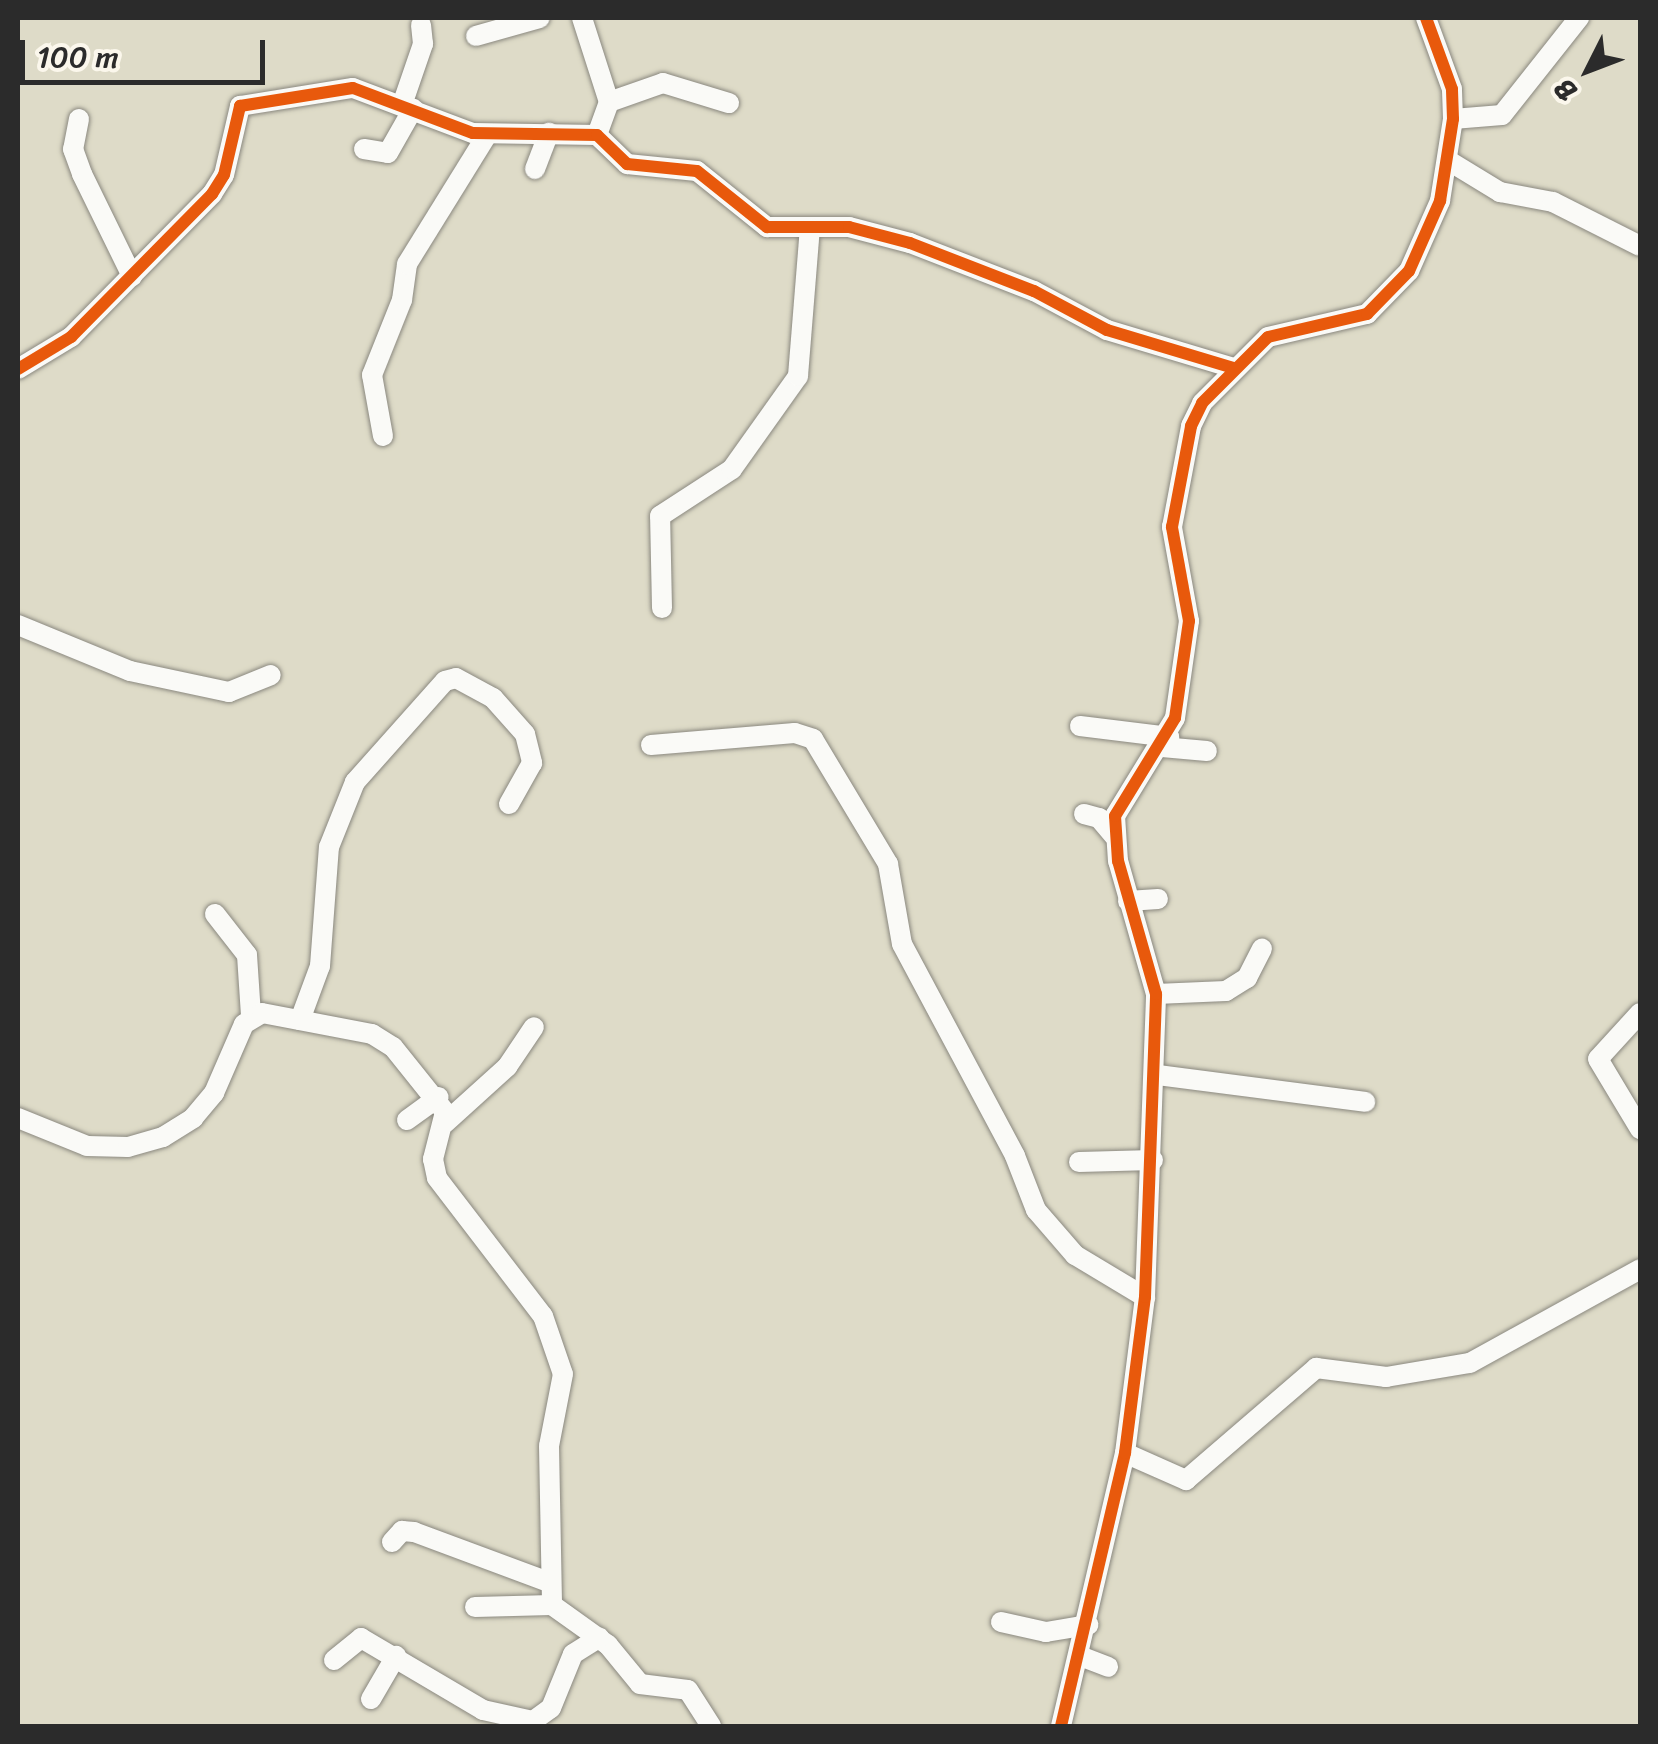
<!DOCTYPE html>
<style>
body{margin:0}
#map{position:relative;width:1658px;height:1744px;overflow:hidden;background:#dedbc8;font-family:Sriracha,sans-serif}
div>[style]{position:absolute}
[style*='--x']{left:calc(var(--x)*1px);top:calc(var(--y)*1px);width:calc(var(--w)*1px);rotate:calc(var(--a)*1deg)}
.roads{filter:drop-shadow(0 0 2px #8a887f) drop-shadow(0 0 2px #8a887f)}
.minor>*{height:20px;margin:-10px;padding:0 10px;transform-origin:10px;border-radius:10px;background:#fafaf7}
.cycleway>*{height:12px;margin:-6px;padding:0 6px;transform-origin:6px;border-radius:6px;background:#e8590c}
span{translate:-50% -50%;white-space:nowrap;text-align:center;line-height:1.15;-webkit-text-stroke:9px #fbf7ec;paint-order:stroke}
.frame{position:absolute;inset:0;border:20px solid #2b2b2b;pointer-events:none}
.north{position:absolute;left:1538px;top:20px;width:100px;height:100px;-webkit-text-stroke:8px #fbf7ec;paint-order:stroke;rotate:228deg;font-size:28px;font-weight:700;line-height:40px;text-align:center;color:#2b2b2b}
.north::after{content:'';display:block;margin:auto;width:35px;height:45px;background:#2b2b2b;clip-path:polygon(50% 0,100% 100%,50% 72%,0 100%)}
.scale{position:absolute;left:20px;top:40px;width:245px;height:45px;box-sizing:border-box;border:5px solid #2b2b2b;border-top:0;padding-left:12px;font-size:30px;line-height:35px;white-space:nowrap;color:#2b2b2b;-webkit-text-stroke:8px #fbf7ec;paint-order:stroke}
</style>
<div id="map">
<div class="roads">
<div class="minor">
<div style="--x:582;--y:18;--w:88;--a:72.2"></div>
<div style="--x:609;--y:102;--w:35;--a:110"></div>
<div style="--x:476;--y:36;--w:66;--a:-15.7"></div>
<div style="--x:609;--y:102;--w:57;--a:-19.4"></div>
<div style="--x:663;--y:83;--w:69;--a:16.9"></div>
<div style="--x:402;--y:105;--w:65;--a:-71"></div>
<div style="--x:423;--y:44;--w:19;--a:-96"></div>
<div style="--x:79;--y:119;--w:31;--a:101"></div>
<div style="--x:73;--y:149;--w:27;--a:70"></div>
<div style="--x:82;--y:174;--w:114;--a:63.9"></div>
<div style="--x:1453;--y:119;--w:49;--a:-4.7"></div>
<div style="--x:1502;--y:115;--w:124;--a:-51.6"></div>
<div style="--x:364;--y:149;--w:24;--a:9"></div>
<div style="--x:388;--y:153;--w:51;--a:-60.4"></div>
<div style="--x:1449;--y:161;--w:60;--a:31.3"></div>
<div style="--x:1500;--y:192;--w:54;--a:10.7"></div>
<div style="--x:1553;--y:202;--w:97;--a:26.8"></div>
<div style="--x:535;--y:169;--w:39;--a:-69"></div>
<div style="--x:18;--y:369;--w:62;--a:-31.1"></div>
<div style="--x:71;--y:337;--w:201;--a:-45.4"></div>
<div style="--x:212;--y:194;--w:22;--a:-58"></div>
<div style="--x:224;--y:175;--w:71;--a:-76.9"></div>
<div style="--x:240;--y:106;--w:114;--a:-9.1"></div>
<div style="--x:353;--y:88;--w:128;--a:20.6"></div>
<div style="--x:473;--y:133;--w:124;--a:0.9"></div>
<div style="--x:597;--y:135;--w:42;--a:44"></div>
<div style="--x:627;--y:164;--w:70;--a:5.7"></div>
<div style="--x:697;--y:171;--w:90;--a:38.7"></div>
<div style="--x:767;--y:227;--w:82;--a:0"></div>
<div style="--x:849;--y:227;--w:63;--a:14.7"></div>
<div style="--x:910;--y:243;--w:133;--a:21.2"></div>
<div style="--x:1034;--y:291;--w:83;--a:28.1"></div>
<div style="--x:1107;--y:330;--w:133;--a:16.7"></div>
<div style="--x:383;--y:436;--w:62;--a:-100.2"></div>
<div style="--x:372;--y:375;--w:81;--a:-68.2"></div>
<div style="--x:402;--y:300;--w:36;--a:-82"></div>
<div style="--x:407;--y:264;--w:152;--a:-58.2"></div>
<div style="--x:662;--y:608;--w:92;--a:-91.2"></div>
<div style="--x:660;--y:516;--w:86;--a:-33.1"></div>
<div style="--x:732;--y:469;--w:114;--a:-54.6"></div>
<div style="--x:798;--y:376;--w:148;--a:-85.4"></div>
<div style="--x:18;--y:625;--w:121;--a:22.3"></div>
<div style="--x:130;--y:671;--w:101;--a:12"></div>
<div style="--x:229;--y:692;--w:45;--a:-22"></div>
<div style="--x:1080;--y:726;--w:90;--a:7"></div>
<div style="--x:651;--y:745;--w:144;--a:-4.8"></div>
<div style="--x:795;--y:733;--w:19;--a:18"></div>
<div style="--x:813;--y:739;--w:146;--a:59"></div>
<div style="--x:888;--y:864;--w:81;--a:80.1"></div>
<div style="--x:902;--y:944;--w:240;--a:61.9"></div>
<div style="--x:1015;--y:1156;--w:58;--a:68.7"></div>
<div style="--x:1036;--y:1210;--w:60;--a:49.1"></div>
<div style="--x:1075;--y:1255;--w:82;--a:31"></div>
<div style="--x:1162;--y:747;--w:45;--a:5.1"></div>
<div style="--x:1084;--y:814;--w:16;--a:15"></div>
<div style="--x:1099;--y:818;--w:23;--a:50"></div>
<div style="--x:1128;--y:901;--w:30;--a:-4"></div>
<div style="--x:215;--y:914;--w:52;--a:52"></div>
<div style="--x:247;--y:955;--w:61;--a:86.2"></div>
<div style="--x:1156;--y:994;--w:70;--a:-2.5"></div>
<div style="--x:1226;--y:991;--w:25;--a:-32"></div>
<div style="--x:1247;--y:978;--w:33;--a:-63"></div>
<div style="--x:1640;--y:1013;--w:62;--a:132.4"></div>
<div style="--x:1598;--y:1059;--w:82;--a:59"></div>
<div style="--x:300;--y:1020;--w:58;--a:-69.7"></div>
<div style="--x:320;--y:966;--w:119;--a:-85.7"></div>
<div style="--x:329;--y:847;--w:70;--a:-68.2"></div>
<div style="--x:355;--y:782;--w:135;--a:-48.3"></div>
<div style="--x:445;--y:681;--w:11;--a:-15"></div>
<div style="--x:456;--y:678;--w:42;--a:28.4"></div>
<div style="--x:493;--y:698;--w:48;--a:48.4"></div>
<div style="--x:525;--y:734;--w:30;--a:76"></div>
<div style="--x:532;--y:763;--w:47;--a:119.3"></div>
<div style="--x:1158;--y:1075;--w:209;--a:7.4"></div>
<div style="--x:18;--y:1118;--w:74;--a:22.1"></div>
<div style="--x:87;--y:1146;--w:41;--a:1.4"></div>
<div style="--x:128;--y:1147;--w:36;--a:-16"></div>
<div style="--x:163;--y:1137;--w:36;--a:-32"></div>
<div style="--x:193;--y:1118;--w:33;--a:-50"></div>
<div style="--x:214;--y:1093;--w:75;--a:-66.5"></div>
<div style="--x:244;--y:1024;--w:21;--a:-31"></div>
<div style="--x:262;--y:1013;--w:112;--a:10.8"></div>
<div style="--x:372;--y:1034;--w:25;--a:32"></div>
<div style="--x:393;--y:1047;--w:83;--a:51.3"></div>
<div style="--x:445;--y:1112;--w:49;--a:104.3"></div>
<div style="--x:433;--y:1159;--w:19;--a:78"></div>
<div style="--x:437;--y:1178;--w:174;--a:52.5"></div>
<div style="--x:543;--y:1316;--w:61;--a:71"></div>
<div style="--x:563;--y:1374;--w:73;--a:101"></div>
<div style="--x:549;--y:1446;--w:159;--a:88.9"></div>
<div style="--x:552;--y:1605;--w:69;--a:35.5"></div>
<div style="--x:608;--y:1645;--w:50;--a:50.6"></div>
<div style="--x:640;--y:1684;--w:48;--a:7.1"></div>
<div style="--x:688;--y:1690;--w:43;--a:57.4"></div>
<div style="--x:407;--y:1120;--w:39;--a:-36"></div>
<div style="--x:445;--y:1123;--w:84;--a:-42.1"></div>
<div style="--x:507;--y:1067;--w:48;--a:-56"></div>
<div style="--x:1079;--y:1162;--w:74;--a:-1.5"></div>
<div style="--x:1125;--y:1453;--w:67;--a:23.9"></div>
<div style="--x:1186;--y:1480;--w:172;--a:-40.7"></div>
<div style="--x:1316;--y:1368;--w:71;--a:7.3"></div>
<div style="--x:1386;--y:1377;--w:85;--a:-9.5"></div>
<div style="--x:1470;--y:1363;--w:194;--a:-28.9"></div>
<div style="--x:392;--y:1542;--w:15;--a:-48"></div>
<div style="--x:402;--y:1531;--w:12;--a:5"></div>
<div style="--x:414;--y:1532;--w:146;--a:20.4"></div>
<div style="--x:475;--y:1607;--w:77;--a:-1.5"></div>
<div style="--x:1001;--y:1622;--w:46;--a:12.5"></div>
<div style="--x:1046;--y:1632;--w:43;--a:-9.5"></div>
<div style="--x:1080;--y:1656;--w:30;--a:21"></div>
<div style="--x:334;--y:1660;--w:35;--a:-39"></div>
<div style="--x:361;--y:1638;--w:142;--a:30.5"></div>
<div style="--x:483;--y:1710;--w:51;--a:12.4"></div>
<div style="--x:533;--y:1721;--w:22;--a:-36"></div>
<div style="--x:551;--y:1708;--w:58;--a:-67.8"></div>
<div style="--x:573;--y:1654;--w:31;--a:-32"></div>
<div style="--x:371;--y:1699;--w:50;--a:-59.8"></div>
<div style="--x:1061;--y:1726;--w:280;--a:-76.8"></div>
<div style="--x:1125;--y:1453;--w:157;--a:-82.7"></div>
<div style="--x:1145;--y:1297;--w:303;--a:-87.9"></div>
<div style="--x:1156;--y:994;--w:138;--a:-105.9"></div>
<div style="--x:1118;--y:861;--w:45;--a:-93.8"></div>
<div style="--x:1115;--y:816;--w:115;--a:-58.5"></div>
<div style="--x:1175;--y:718;--w:98;--a:-81.8"></div>
<div style="--x:1189;--y:621;--w:96;--a:-100.3"></div>
<div style="--x:1172;--y:527;--w:103;--a:-79.3"></div>
<div style="--x:1191;--y:426;--w:25;--a:-64"></div>
<div style="--x:1202;--y:403;--w:93;--a:-45"></div>
<div style="--x:1268;--y:337;--w:102;--a:-13.1"></div>
<div style="--x:1367;--y:314;--w:60;--a:-45.7"></div>
<div style="--x:1409;--y:271;--w:77;--a:-66.1"></div>
<div style="--x:1440;--y:201;--w:83;--a:-81"></div>
<div style="--x:1453;--y:119;--w:30;--a:-92"></div>
<div style="--x:1452;--y:89;--w:76;--a:-110.1"></div>
</div>
</div>
<div class="cycleway">
<div style="--x:18;--y:369;--w:62;--a:-31.1"></div>
<div style="--x:71;--y:337;--w:201;--a:-45.4"></div>
<div style="--x:212;--y:194;--w:22;--a:-58"></div>
<div style="--x:224;--y:175;--w:71;--a:-76.9"></div>
<div style="--x:240;--y:106;--w:114;--a:-9.1"></div>
<div style="--x:353;--y:88;--w:128;--a:20.6"></div>
<div style="--x:473;--y:133;--w:124;--a:0.9"></div>
<div style="--x:597;--y:135;--w:42;--a:44"></div>
<div style="--x:627;--y:164;--w:70;--a:5.7"></div>
<div style="--x:697;--y:171;--w:90;--a:38.7"></div>
<div style="--x:767;--y:227;--w:82;--a:0"></div>
<div style="--x:849;--y:227;--w:63;--a:14.7"></div>
<div style="--x:910;--y:243;--w:133;--a:21.2"></div>
<div style="--x:1034;--y:291;--w:83;--a:28.1"></div>
<div style="--x:1107;--y:330;--w:133;--a:16.7"></div>
<div style="--x:1061;--y:1726;--w:280;--a:-76.8"></div>
<div style="--x:1125;--y:1453;--w:157;--a:-82.7"></div>
<div style="--x:1145;--y:1297;--w:303;--a:-87.9"></div>
<div style="--x:1156;--y:994;--w:138;--a:-105.9"></div>
<div style="--x:1118;--y:861;--w:45;--a:-93.8"></div>
<div style="--x:1115;--y:816;--w:115;--a:-58.5"></div>
<div style="--x:1175;--y:718;--w:98;--a:-81.8"></div>
<div style="--x:1189;--y:621;--w:96;--a:-100.3"></div>
<div style="--x:1172;--y:527;--w:103;--a:-79.3"></div>
<div style="--x:1191;--y:426;--w:25;--a:-64"></div>
<div style="--x:1202;--y:403;--w:93;--a:-45"></div>
<div style="--x:1268;--y:337;--w:102;--a:-13.1"></div>
<div style="--x:1367;--y:314;--w:60;--a:-45.7"></div>
<div style="--x:1409;--y:271;--w:77;--a:-66.1"></div>
<div style="--x:1440;--y:201;--w:83;--a:-81"></div>
<div style="--x:1453;--y:119;--w:30;--a:-92"></div>
<div style="--x:1452;--y:89;--w:76;--a:-110.1"></div>
</div>
<div class="frame"></div>
<div class="north">B</div>
<div class="scale">100 m</div>
</div>
